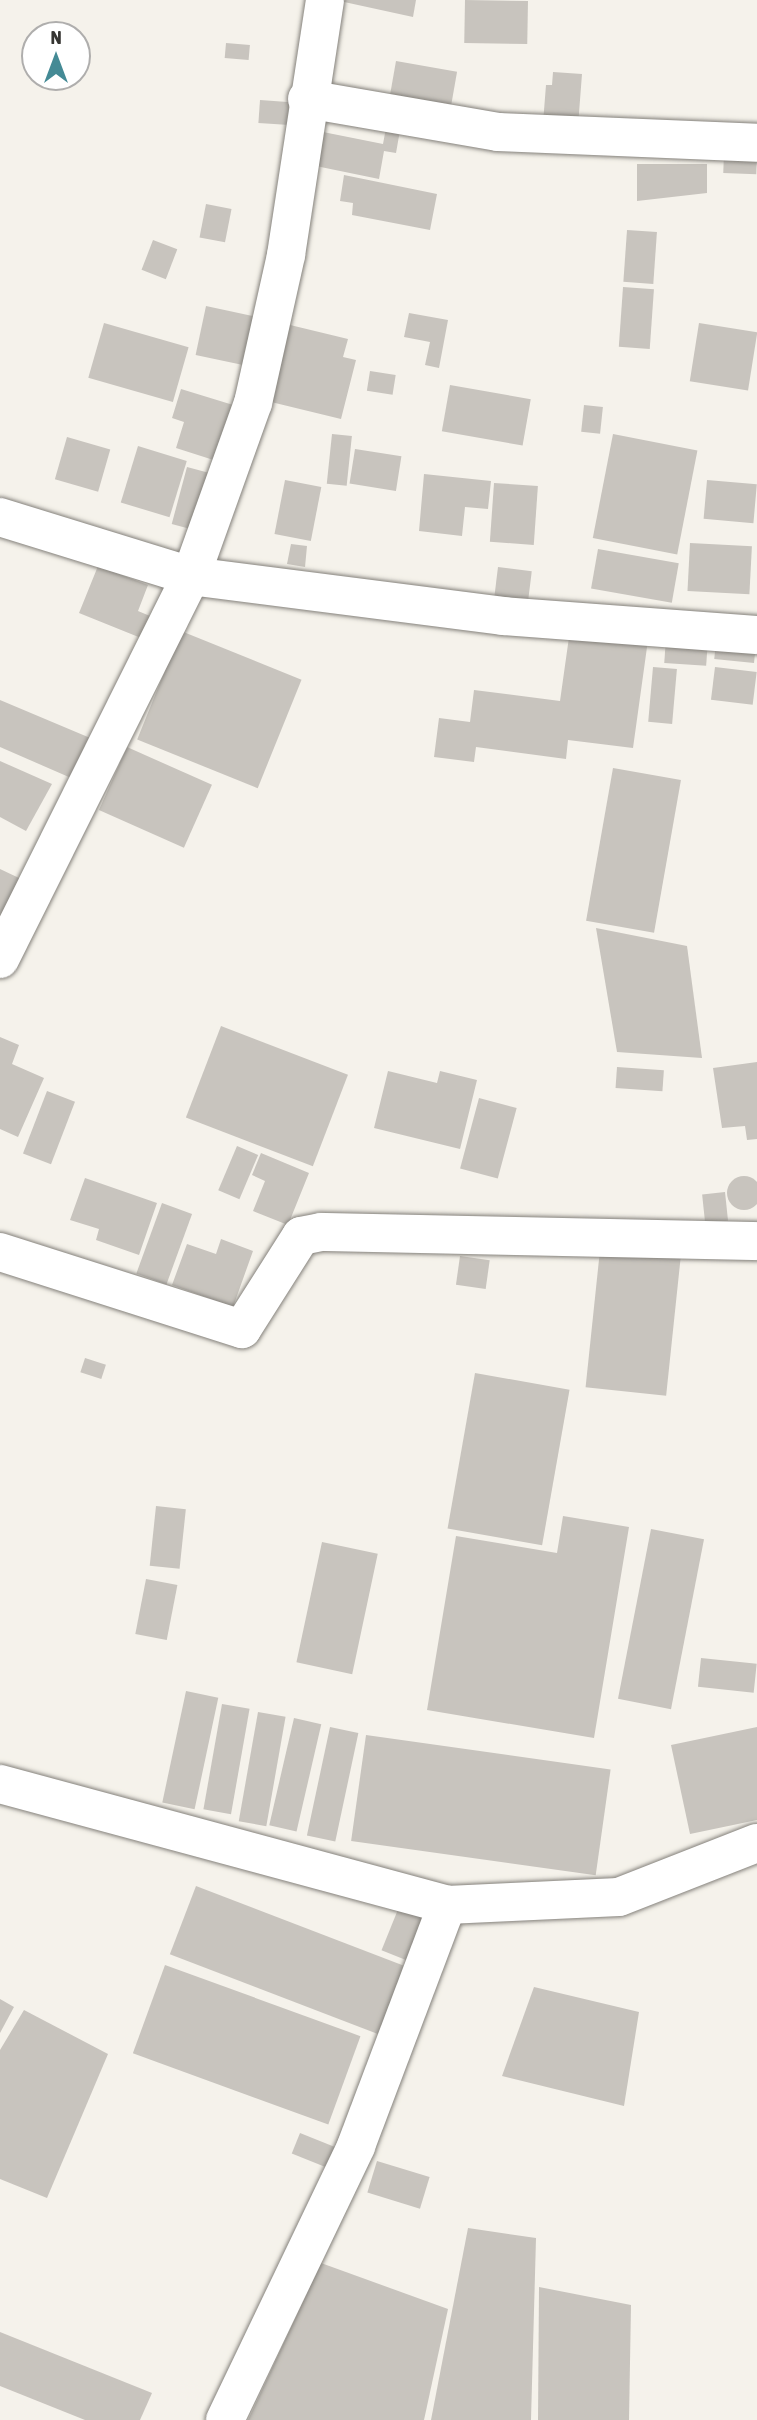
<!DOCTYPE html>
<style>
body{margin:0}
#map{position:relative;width:757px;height:2420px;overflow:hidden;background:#f5f2eb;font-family:"Asap Condensed",sans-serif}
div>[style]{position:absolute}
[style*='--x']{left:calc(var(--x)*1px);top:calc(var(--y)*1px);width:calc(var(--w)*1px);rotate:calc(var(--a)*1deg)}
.building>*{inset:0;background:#c8c4be;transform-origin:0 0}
.round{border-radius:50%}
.roads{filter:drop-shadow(0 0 2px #84817b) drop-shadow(0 0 2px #84817b)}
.minor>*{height:38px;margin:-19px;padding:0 19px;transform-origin:19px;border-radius:19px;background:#fff}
span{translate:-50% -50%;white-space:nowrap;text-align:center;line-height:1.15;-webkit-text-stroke:5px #fff;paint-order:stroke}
.north{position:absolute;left:21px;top:21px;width:70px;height:70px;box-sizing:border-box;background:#fff;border:2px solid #afaead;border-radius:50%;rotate:0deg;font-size:19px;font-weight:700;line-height:28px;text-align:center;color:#363532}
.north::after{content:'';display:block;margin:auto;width:24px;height:32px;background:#448a95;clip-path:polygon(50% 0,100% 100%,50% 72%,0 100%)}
</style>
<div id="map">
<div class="building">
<div style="clip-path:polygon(335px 0,416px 0,413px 17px)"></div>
<div style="left:465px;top:0;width:63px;height:43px;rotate:1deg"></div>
<div style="left:226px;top:43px;width:24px;height:15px;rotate:5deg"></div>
<div style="left:396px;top:61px;width:62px;height:39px;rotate:10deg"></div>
<div style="clip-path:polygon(553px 72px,582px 74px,578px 126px,543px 123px,546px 85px,552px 85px)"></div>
<div style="left:260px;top:100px;width:31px;height:23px;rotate:4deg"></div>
<div style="clip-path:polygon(388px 117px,402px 119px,396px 153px,384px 151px,379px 179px,311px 165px,318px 131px,383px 144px)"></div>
<div style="left:724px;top:152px;width:33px;height:21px;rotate:2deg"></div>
<div style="clip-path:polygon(637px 164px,707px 164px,707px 193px,637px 201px)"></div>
<div style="clip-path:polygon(344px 175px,437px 194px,430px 230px,352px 215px,353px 203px,340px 201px)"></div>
<div style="left:206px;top:204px;width:26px;height:34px;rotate:11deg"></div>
<div style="left:627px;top:230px;width:30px;height:52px;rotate:4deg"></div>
<div style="left:153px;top:240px;width:26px;height:32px;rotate:21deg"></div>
<div style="left:623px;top:287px;width:31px;height:60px;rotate:4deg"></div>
<div style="left:206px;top:306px;width:62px;height:50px;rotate:12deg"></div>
<div style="clip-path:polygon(409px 313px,448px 320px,439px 368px,425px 365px,430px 342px,404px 337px)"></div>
<div style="left:104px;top:323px;width:88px;height:57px;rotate:16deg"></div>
<div style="left:699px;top:323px;width:59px;height:59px;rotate:9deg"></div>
<div style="clip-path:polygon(286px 324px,348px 339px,343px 357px,356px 360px,341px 419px,267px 401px)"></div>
<div style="left:370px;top:371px;width:26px;height:20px;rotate:9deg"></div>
<div style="left:450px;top:385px;width:82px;height:47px;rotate:10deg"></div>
<div style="clip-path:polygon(181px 389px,243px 408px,226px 464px,176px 448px,184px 422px,172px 418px)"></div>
<div style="left:584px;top:405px;width:19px;height:27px;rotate:6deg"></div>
<div style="left:332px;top:434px;width:20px;height:50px;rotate:6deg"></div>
<div style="left:613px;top:434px;width:86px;height:106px;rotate:11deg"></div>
<div style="left:67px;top:437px;width:45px;height:44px;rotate:16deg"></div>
<div style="left:138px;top:446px;width:51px;height:59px;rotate:17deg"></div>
<div style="left:355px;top:449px;width:47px;height:35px;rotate:9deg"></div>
<div style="left:187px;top:467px;width:30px;height:59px;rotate:15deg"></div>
<div style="clip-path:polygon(424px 474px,491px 481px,488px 509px,465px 507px,462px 536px,419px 531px)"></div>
<div style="left:285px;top:480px;width:37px;height:55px;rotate:11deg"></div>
<div style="left:707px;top:480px;width:50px;height:39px;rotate:5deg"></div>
<div style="left:494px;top:483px;width:44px;height:59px;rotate:4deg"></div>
<div style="left:690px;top:543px;width:62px;height:48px;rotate:3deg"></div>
<div style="clip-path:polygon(291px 544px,307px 546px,305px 567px,287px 564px)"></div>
<div style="left:598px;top:549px;width:82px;height:40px;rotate:10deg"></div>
<div style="clip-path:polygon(98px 566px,148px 585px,138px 611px,150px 616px,141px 638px,79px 613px)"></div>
<div style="left:498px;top:567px;width:34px;height:31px;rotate:7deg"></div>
<div style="clip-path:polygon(570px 630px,648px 640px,633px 748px,568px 740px,566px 759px,476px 747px,474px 762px,434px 757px,439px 718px,470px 722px,474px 690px,560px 701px)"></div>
<div style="left:181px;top:631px;width:130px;height:117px;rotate:22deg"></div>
<div style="left:666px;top:638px;width:42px;height:25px;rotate:4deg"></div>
<div style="left:716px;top:642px;width:40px;height:17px;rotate:6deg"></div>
<div style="left:653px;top:667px;width:24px;height:55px;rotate:5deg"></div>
<div style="left:715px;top:667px;width:42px;height:33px;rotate:7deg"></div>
<div style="clip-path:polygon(0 700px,95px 740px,78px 781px,0 747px)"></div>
<div style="left:127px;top:747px;width:93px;height:69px;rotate:24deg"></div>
<div style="clip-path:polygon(0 761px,52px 784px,26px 831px,0 817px)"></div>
<div style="left:613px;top:768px;width:69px;height:155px;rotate:10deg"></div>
<div style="clip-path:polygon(0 869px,19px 878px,0 920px)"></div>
<div style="clip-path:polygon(596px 928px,687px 946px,702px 1058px,617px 1052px)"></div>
<div style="left:221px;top:1026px;width:136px;height:98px;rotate:21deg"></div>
<div style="clip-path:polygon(0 1037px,19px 1045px,12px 1064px,44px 1078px,18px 1137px,0 1129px)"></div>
<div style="clip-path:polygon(757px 1062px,757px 1139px,747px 1140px,745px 1126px,722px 1128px,713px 1068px)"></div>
<div style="left:617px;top:1067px;width:47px;height:21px;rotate:4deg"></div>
<div style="clip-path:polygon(388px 1071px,437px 1083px,440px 1071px,477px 1080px,460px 1149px,374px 1128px)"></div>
<div style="left:47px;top:1091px;width:30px;height:67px;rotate:21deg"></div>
<div style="left:479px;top:1098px;width:39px;height:73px;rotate:15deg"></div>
<div style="left:237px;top:1146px;width:23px;height:48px;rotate:23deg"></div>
<div style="clip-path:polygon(261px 1153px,309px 1173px,288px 1225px,253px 1211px,265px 1181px,252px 1175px)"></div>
<div class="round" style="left:727px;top:1176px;width:34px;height:34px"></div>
<div style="clip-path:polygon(85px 1178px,157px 1203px,139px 1255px,96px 1240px,99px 1229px,70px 1220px)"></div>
<div style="left:725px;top:1192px;width:29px;height:23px;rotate:84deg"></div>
<div style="left:162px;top:1203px;width:32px;height:75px;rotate:20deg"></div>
<div style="clip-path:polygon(221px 1239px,253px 1251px,233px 1307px,172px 1285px,187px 1244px,216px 1254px)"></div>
<div style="left:600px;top:1250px;width:81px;height:138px;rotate:6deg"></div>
<div style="left:460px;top:1256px;width:30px;height:29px;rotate:8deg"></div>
<div style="left:85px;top:1358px;width:22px;height:15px;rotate:18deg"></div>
<div style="left:475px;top:1373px;width:96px;height:158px;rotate:10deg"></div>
<div style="left:156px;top:1506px;width:30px;height:60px;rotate:6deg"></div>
<div style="clip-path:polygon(563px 1516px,629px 1527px,594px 1738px,427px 1710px,456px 1536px,557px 1553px)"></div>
<div style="left:651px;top:1529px;width:54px;height:173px;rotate:11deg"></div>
<div style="left:322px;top:1542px;width:57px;height:123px;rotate:12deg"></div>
<div style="left:146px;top:1579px;width:32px;height:56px;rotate:11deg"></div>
<div style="left:701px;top:1658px;width:56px;height:29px;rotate:6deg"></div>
<div style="left:186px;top:1691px;width:33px;height:114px;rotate:12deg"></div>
<div style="left:222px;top:1704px;width:28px;height:107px;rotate:10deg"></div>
<div style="left:258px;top:1712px;width:28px;height:111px;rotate:10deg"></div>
<div style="left:294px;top:1718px;width:28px;height:110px;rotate:13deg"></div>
<div style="left:330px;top:1727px;width:29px;height:111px;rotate:12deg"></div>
<div style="clip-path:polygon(757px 1727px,757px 1820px,690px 1834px,671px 1745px)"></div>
<div style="left:366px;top:1735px;width:247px;height:107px;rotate:8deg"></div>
<div style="left:196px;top:1886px;width:229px;height:73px;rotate:21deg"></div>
<div style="left:401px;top:1902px;width:35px;height:52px;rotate:22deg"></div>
<div style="left:165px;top:1965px;width:208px;height:94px;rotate:20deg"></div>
<div style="clip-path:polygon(534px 1987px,639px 2012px,624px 2106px,502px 2076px)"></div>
<div style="clip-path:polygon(0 1999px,14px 2007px,0 2033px)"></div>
<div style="clip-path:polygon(24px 2010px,108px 2054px,47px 2198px,0 2179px,0 2050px)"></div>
<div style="left:300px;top:2133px;width:45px;height:22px;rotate:22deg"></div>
<div style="left:377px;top:2161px;width:55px;height:33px;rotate:17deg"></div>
<div style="clip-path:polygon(468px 2228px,536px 2238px,531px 2420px,431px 2420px)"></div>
<div style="clip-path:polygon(321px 2263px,448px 2309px,424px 2420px,248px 2420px)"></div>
<div style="clip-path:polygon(539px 2287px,631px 2305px,629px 2420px,538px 2420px)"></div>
<div style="clip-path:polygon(0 2332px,152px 2393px,140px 2420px,85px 2420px,0 2386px)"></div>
</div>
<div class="roads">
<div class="minor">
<div style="--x:307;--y:99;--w:194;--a:9.8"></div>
<div style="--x:498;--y:132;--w:259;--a:2.4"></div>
<div style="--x:0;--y:517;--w:200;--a:17.2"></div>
<div style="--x:191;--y:576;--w:315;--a:7.3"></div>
<div style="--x:503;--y:616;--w:255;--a:4.3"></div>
<div style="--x:0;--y:959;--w:428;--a:-63.5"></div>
<div style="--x:191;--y:576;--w:184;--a:-70.3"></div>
<div style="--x:253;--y:403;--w:152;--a:-77.4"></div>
<div style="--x:286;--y:255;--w:258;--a:-81.3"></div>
<div style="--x:0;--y:1252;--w:254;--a:17.7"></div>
<div style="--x:242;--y:1329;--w:110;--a:-57.6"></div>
<div style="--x:301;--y:1236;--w:20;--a:-11"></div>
<div style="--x:321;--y:1232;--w:436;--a:1.2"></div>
<div style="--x:0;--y:1784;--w:463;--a:15.1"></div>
<div style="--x:447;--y:1905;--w:172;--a:-2.7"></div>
<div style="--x:619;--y:1897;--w:148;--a:-21.4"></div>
<div style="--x:225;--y:2420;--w:304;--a:-64.4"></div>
<div style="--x:356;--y:2146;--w:258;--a:-69.3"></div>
</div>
</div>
<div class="north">N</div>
</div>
